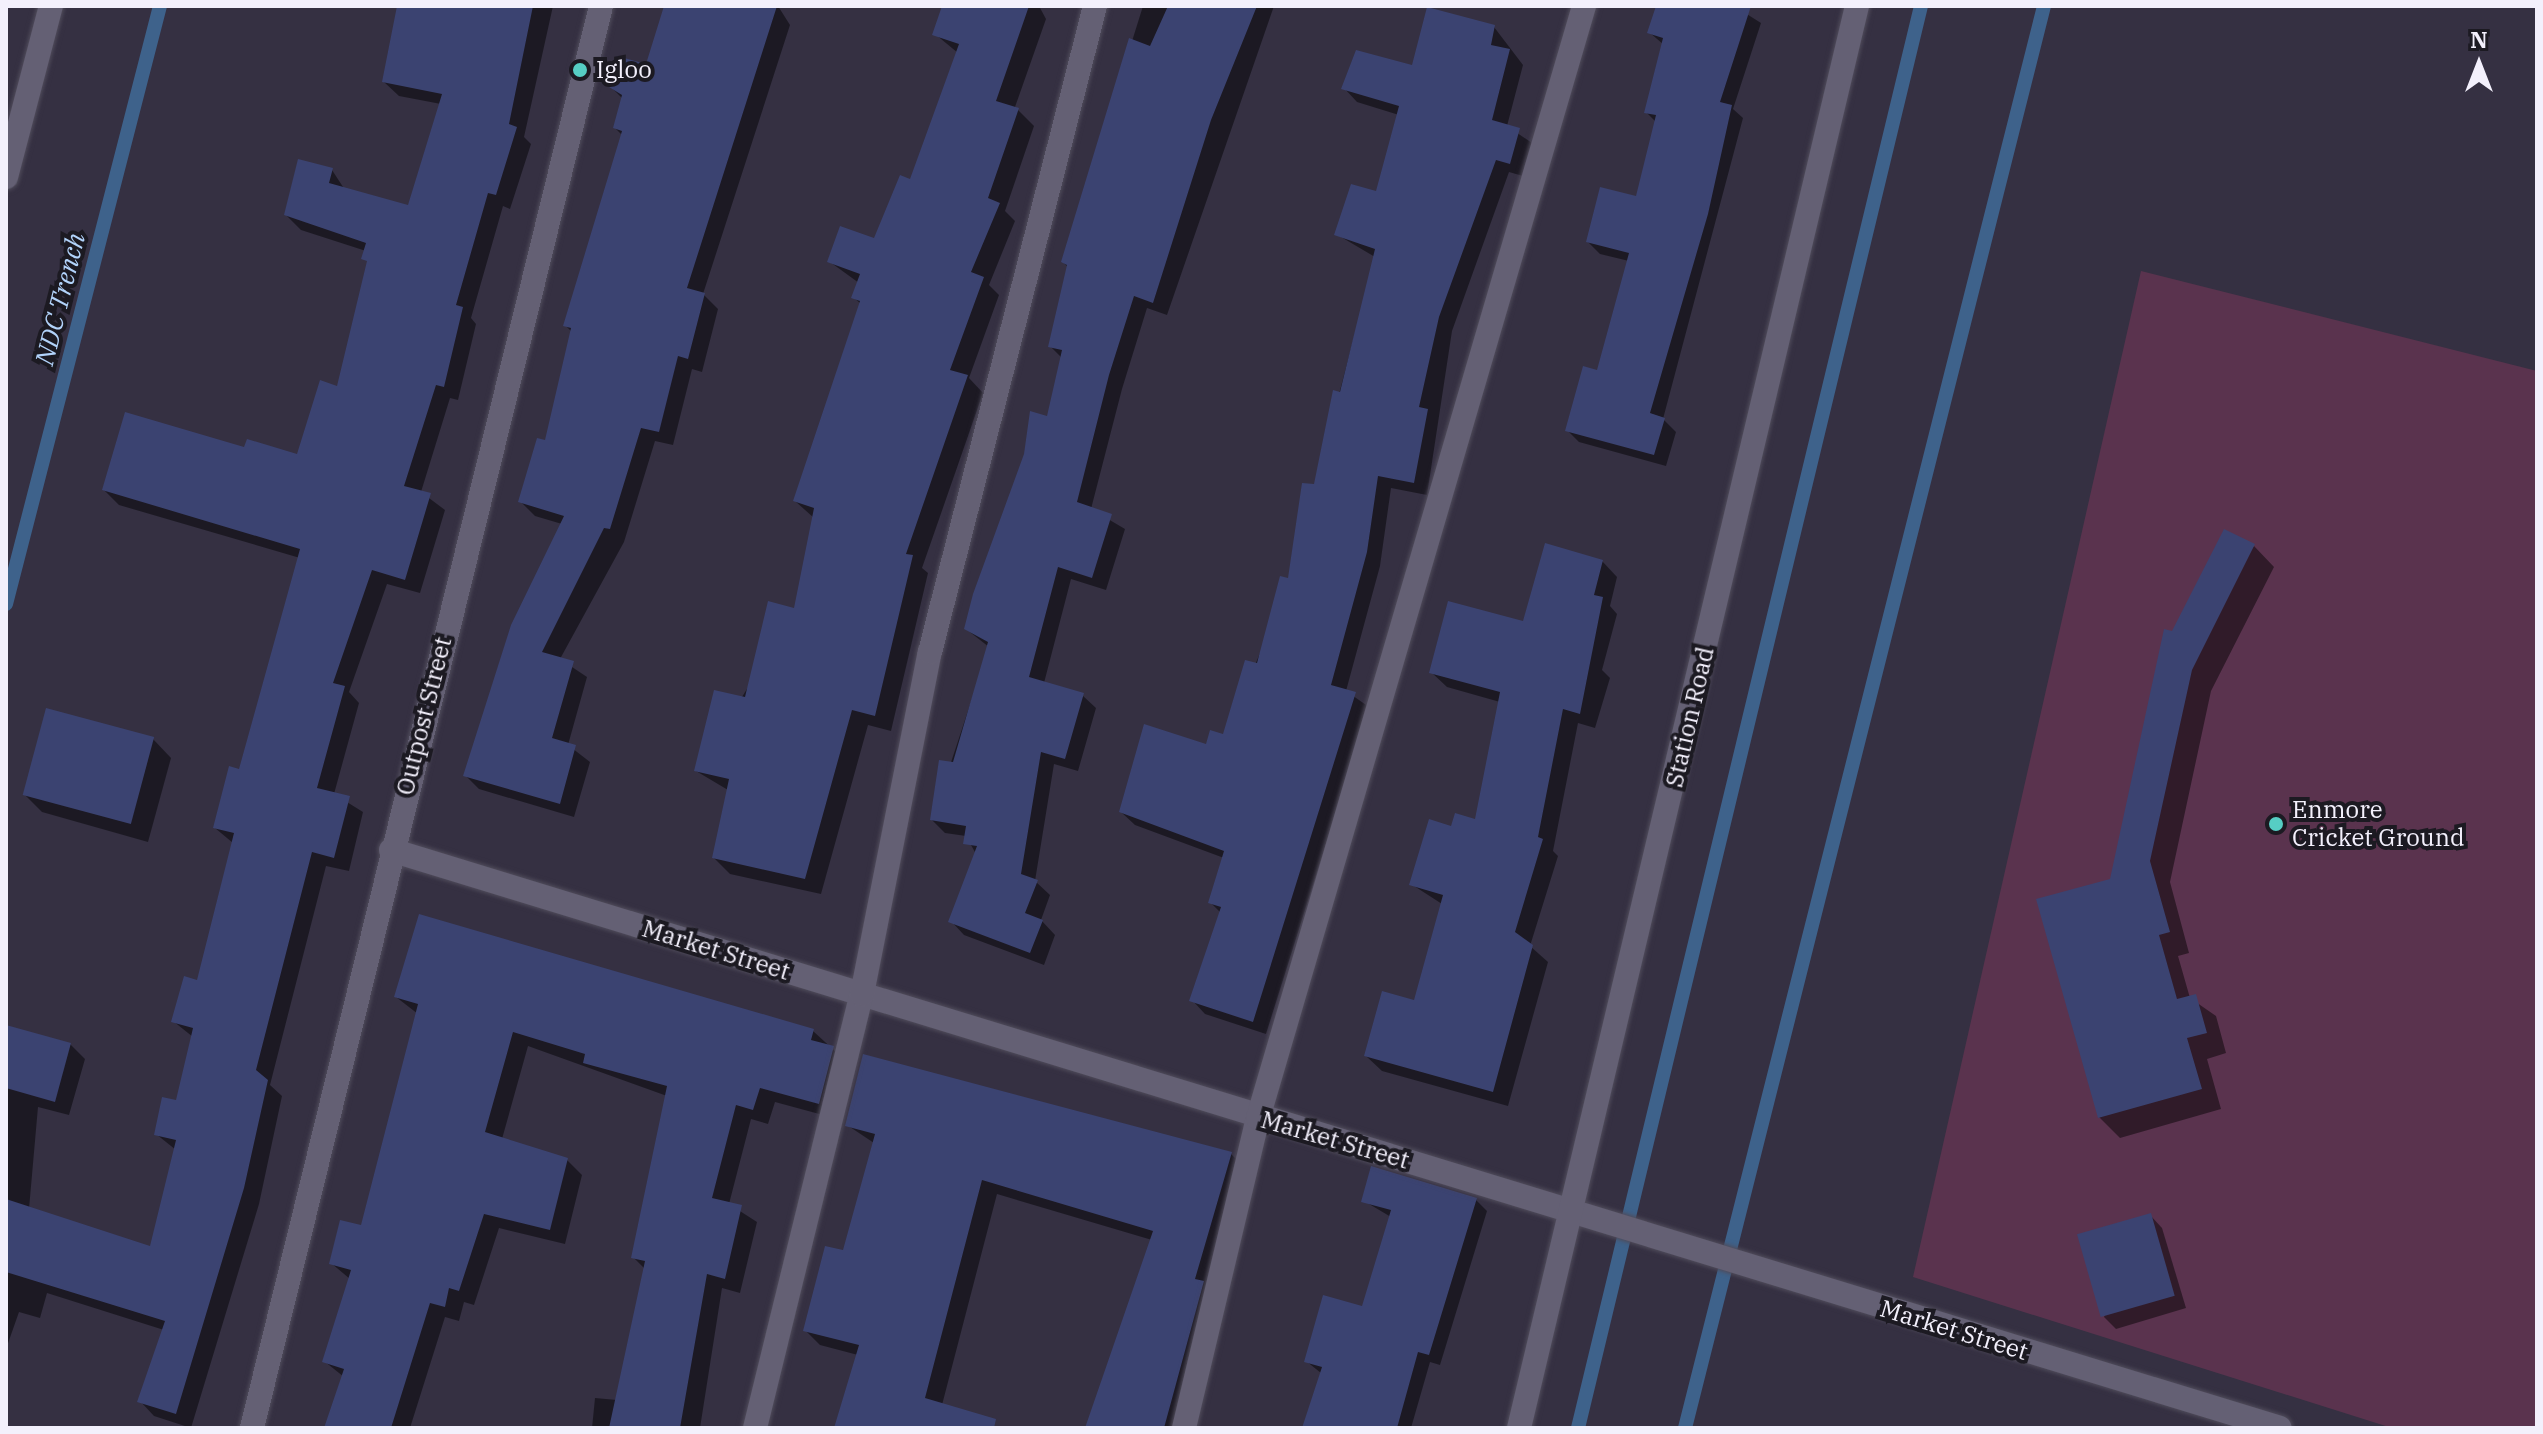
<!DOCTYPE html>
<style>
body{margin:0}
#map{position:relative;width:2543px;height:1434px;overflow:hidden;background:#353042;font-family:"IBM Plex Serif",serif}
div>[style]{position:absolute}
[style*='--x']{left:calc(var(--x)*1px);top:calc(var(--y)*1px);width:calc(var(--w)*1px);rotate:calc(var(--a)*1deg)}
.green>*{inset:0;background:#5a334e}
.shadow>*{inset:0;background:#0007}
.stream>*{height:14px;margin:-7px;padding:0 7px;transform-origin:7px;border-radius:7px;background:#3e628b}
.building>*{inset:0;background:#3b4371;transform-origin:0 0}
.roads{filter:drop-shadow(0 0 2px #504c5b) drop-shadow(0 0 2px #504c5b)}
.minor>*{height:24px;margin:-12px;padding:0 12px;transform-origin:12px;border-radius:12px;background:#646074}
.dots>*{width:22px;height:22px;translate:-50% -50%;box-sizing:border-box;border:4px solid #1c1a22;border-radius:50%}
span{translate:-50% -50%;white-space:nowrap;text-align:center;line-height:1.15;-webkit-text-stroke:8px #1c1a22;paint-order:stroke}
.poi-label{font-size:24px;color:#f3f0fc}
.left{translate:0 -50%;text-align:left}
.street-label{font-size:24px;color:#f3f0fc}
.water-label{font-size:26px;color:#b2d3fa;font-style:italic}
.frame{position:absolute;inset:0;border:8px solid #f3f0fc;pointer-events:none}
.north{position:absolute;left:2439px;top:24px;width:80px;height:80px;-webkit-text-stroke:6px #1c1a22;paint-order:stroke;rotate:0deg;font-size:22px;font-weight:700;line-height:32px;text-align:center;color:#f3f0fc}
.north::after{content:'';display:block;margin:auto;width:28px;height:36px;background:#f3f0fc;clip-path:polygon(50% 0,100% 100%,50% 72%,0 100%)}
</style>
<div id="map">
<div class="green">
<div style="clip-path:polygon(2141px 271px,2537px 371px,2537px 1428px,2392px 1428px,1913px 1277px)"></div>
</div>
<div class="shadow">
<div style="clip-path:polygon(399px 6px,553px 6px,524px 137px,531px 144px,510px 209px,503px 206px,471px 318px,476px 324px,458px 400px,450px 398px,421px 492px,445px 510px,420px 593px,387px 584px,349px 692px,359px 703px,334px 794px,363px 812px,349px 871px,326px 866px,270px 1085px,282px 1096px,259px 1204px,191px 1428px,154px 1416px,140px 1401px,164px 1330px,47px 1293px,40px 1318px,19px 1312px,6px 1349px,6px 1027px,70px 1044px,85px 1059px,69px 1115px,38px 1107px,29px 1209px,151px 1249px,176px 1150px,156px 1134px,178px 1103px,193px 1037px,173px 1021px,199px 983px,233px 843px,215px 828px,240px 771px,300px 558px,119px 505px,104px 490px,246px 450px,298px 457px,338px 388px,368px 264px,366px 251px,301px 230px,286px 215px,332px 170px,345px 190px,409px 207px,441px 104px,399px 96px,384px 82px)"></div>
<div style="clip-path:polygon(666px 6px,778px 6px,790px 25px,703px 294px,718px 309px,702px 372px,692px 369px,673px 445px,655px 441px,624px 542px,560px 659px,587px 677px,568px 745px,590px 762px,574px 817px,479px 789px,465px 775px,562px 524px,535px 516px,520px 501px,546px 443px,572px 332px,566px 326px,623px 136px,615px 128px,623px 99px,611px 87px,648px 67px)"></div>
<div style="clip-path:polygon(945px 6px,1039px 6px,1046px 19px,1015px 107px,1034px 126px,1005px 211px,1015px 221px,989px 285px,999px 295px,969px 378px,983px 393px,922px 568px,928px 573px,891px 731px,868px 725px,821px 894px,730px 874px,714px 858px,728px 790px,696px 771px,796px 610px,814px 518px,795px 501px,861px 304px,853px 297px,859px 283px,830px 262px,875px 241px,911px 182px,958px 53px,935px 34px)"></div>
<div style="clip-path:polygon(1143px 6px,1274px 6px,1167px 315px,1147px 308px,1122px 389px,1091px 509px,1125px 529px,1106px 590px,1071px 579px,1044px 683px,1082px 695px,1096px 708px,1078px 771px,1054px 764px,1035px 881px,1050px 895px,1041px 920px,1055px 935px,1044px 965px,964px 935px,951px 921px,976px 854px,966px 836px,945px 833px,932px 820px,989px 647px,966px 629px,1048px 418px,1062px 358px,1050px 346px,1069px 268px,1063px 262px)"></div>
<div style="clip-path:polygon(1658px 6px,1734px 6px,1761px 23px,1733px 109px,1743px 118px,1663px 419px,1676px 432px,1666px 466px,1579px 442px,1567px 430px,1598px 372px,1629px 261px,1600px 254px,1588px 242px,1638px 198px,1656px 122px,1646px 112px,1664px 45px,1649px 32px)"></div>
<div style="clip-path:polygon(1494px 27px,1523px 65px,1507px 126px,1532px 143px,1523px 176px,1509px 172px,1452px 331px,1427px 495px,1391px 488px,1380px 566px,1346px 691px,1369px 707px,1266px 1034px,1205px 1014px,1192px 1000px,1221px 913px,1210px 902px,1224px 858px,1135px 825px,1121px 812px,1225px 737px,1290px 581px,1375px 257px,1336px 234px,1377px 194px,1399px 115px,1357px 102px,1344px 88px,1414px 68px)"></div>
<div style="clip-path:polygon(2254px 546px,2274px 567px,2211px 691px,2170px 882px,2189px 953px,2178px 956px,2190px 998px,2216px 1016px,2226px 1053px,2207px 1059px,2221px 1109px,2120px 1138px,2099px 1117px,2111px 880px,2173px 633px)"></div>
<div style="clip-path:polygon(1602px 561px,1617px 577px,1610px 606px,1617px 614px,1602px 670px,1610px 678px,1595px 728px,1578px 723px,1553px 851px,1558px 856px,1530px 946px,1548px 962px,1508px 1106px,1382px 1071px,1366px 1056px,1415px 1002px,1442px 904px,1411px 884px,1453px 828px,1477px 822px,1500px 702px,1447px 687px,1431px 672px,1524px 624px)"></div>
<div style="clip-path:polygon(153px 739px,171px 758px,148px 842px,42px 812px,24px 794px)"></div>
<div style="clip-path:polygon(396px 997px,813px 1031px,848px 1063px,834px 1118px,775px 1102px,768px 1124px,751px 1119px,729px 1204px,757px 1222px,740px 1293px,722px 1288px,700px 1428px,592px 1428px,595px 1398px,617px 1400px,645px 1269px,633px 1257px,667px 1096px,528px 1046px,502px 1139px,567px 1160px,582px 1175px,565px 1244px,499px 1228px,474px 1305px,464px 1302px,459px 1321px,445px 1317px,410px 1428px,327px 1428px,344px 1377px,324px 1361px,350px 1279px,331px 1263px,362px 1228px,418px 1014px)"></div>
<div style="clip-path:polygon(847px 1125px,1231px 1154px,1246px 1169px,1182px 1428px,1086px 1428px,1152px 1240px,997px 1194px,942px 1405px,957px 1428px,836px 1428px,858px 1355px,820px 1345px,805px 1330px,845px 1253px,874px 1143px)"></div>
<div style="clip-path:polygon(1476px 1200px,1487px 1211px,1440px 1365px,1430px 1362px,1411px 1428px,1304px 1428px,1321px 1373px,1306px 1361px,1364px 1309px,1391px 1217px,1364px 1201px)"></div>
<div style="clip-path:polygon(2150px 1215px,2162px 1228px,2186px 1308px,2116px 1329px,2104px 1317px)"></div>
</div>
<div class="stream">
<div style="--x:6;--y:604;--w:618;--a:-75.56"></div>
<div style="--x:1578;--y:1428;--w:1463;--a:-76.44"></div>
<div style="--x:1685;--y:1428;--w:1467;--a:-75.83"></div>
</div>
<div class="building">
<div style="clip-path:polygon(397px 6px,533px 6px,509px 124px,517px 127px,496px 195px,488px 193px,456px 305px,463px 307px,444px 387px,436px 385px,404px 486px,431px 493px,405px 580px,372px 570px,333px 683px,345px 686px,317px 788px,350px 796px,334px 858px,312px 852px,256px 1070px,268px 1080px,244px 1188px,176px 1414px,137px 1402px,165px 1321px,6px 1272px,6px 1199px,150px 1246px,176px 1140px,154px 1135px,162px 1097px,176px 1100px,193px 1028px,171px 1022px,184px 976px,197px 980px,234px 833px,213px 828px,229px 766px,239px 769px,300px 549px,102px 490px,125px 412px,244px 447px,247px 439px,297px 454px,320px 380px,337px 386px,367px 261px,361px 259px,366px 243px,284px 215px,298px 159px,333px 168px,329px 183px,408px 205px,442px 94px,382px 82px)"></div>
<div style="clip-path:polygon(664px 6px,777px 6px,687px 288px,705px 293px,688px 359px,678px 356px,659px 432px,641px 428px,610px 529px,604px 528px,542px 652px,574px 661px,552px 738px,576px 745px,560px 804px,463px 776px,511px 625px,564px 516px,518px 502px,537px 438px,545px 440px,571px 328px,563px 326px,622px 131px,613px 128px,622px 95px,609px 87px,617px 56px,646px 64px)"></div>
<div style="clip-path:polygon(942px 6px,1029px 6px,996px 101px,1019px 108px,988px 198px,1000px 203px,971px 272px,984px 277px,950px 370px,968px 375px,906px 554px,913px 555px,875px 716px,852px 710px,805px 879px,712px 858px,729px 779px,694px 771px,714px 690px,745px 697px,768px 601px,794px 608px,814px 508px,793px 501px,860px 301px,851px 298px,860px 274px,827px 262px,840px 226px,874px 238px,900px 175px,910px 179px,959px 44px,932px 35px)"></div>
<div style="clip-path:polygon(1168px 6px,1257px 6px,1211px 120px,1153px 303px,1134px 296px,1109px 375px,1077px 502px,1112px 514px,1092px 578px,1058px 567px,1029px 677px,1084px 693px,1065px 759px,1041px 752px,1021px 874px,1038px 880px,1025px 913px,1043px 920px,1030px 953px,948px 922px,977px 846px,963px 844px,966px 826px,930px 820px,939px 760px,953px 762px,988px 642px,964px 629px,973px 594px,1024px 454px,1030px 411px,1047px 416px,1062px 350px,1048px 347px,1067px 265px,1061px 262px,1129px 38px,1150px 46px)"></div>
<div style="clip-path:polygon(1656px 6px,1751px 6px,1720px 102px,1732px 105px,1708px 214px,1650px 413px,1665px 418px,1654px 455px,1565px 431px,1583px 366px,1597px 370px,1629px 253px,1586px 242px,1600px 187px,1636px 196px,1656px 115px,1644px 113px,1663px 38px,1647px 33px)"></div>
<div style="clip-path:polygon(1427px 7px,1495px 25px,1491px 45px,1510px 49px,1492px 120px,1520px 128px,1510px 164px,1496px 160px,1439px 317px,1419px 407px,1428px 409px,1414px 483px,1378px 476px,1367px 552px,1331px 685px,1356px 692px,1253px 1022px,1189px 1001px,1221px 907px,1208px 903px,1224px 851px,1119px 812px,1144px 724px,1206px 744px,1210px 730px,1223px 734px,1245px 660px,1257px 663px,1280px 576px,1288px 578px,1302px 483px,1314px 484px,1333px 390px,1340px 392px,1375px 249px,1334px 235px,1351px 184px,1376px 191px,1399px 106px,1341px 89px,1356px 50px,1412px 65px)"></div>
<div style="clip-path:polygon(2224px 529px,2255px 544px,2192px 670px,2150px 861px,2170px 932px,2159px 935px,2177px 999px,2196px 994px,2207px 1033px,2187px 1038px,2202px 1089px,2098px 1118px,2036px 899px,2110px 879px,2164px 629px,2172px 631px)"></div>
<div style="clip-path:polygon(1545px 543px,1603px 560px,1594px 595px,1603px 597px,1580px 714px,1563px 709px,1538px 837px,1543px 839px,1515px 932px,1533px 945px,1493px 1092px,1364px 1056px,1382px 991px,1414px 1000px,1443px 895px,1409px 885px,1429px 819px,1451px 826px,1455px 813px,1475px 819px,1500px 692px,1429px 673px,1448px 601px,1523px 621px)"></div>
<div style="left:46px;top:708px;width:112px;height:90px;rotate:15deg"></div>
<div style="clip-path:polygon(419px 914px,814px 1029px,811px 1040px,834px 1046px,819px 1104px,760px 1088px,753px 1110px,736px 1105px,712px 1198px,742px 1205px,725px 1279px,707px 1274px,680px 1428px,609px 1428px,645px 1261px,631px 1258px,667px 1086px,583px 1063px,585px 1054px,513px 1032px,485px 1132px,568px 1158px,550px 1230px,484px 1214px,459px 1291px,449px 1288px,445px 1307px,430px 1303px,391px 1428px,324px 1428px,344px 1369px,322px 1362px,351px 1270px,329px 1264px,340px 1220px,361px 1225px,418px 1004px,394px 997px)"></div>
<div style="clip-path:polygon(6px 1025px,71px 1043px,55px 1102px,6px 1088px)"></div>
<div style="clip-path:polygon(863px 1054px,1232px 1152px,1195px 1279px,1204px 1281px,1164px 1428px,1085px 1428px,1153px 1231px,982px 1180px,925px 1398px,996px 1419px,994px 1428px,834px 1428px,859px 1345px,803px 1331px,825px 1246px,843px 1250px,875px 1134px,845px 1126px)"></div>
<div style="clip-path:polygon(1371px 1166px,1477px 1198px,1429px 1355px,1418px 1352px,1397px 1428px,1302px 1428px,1322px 1367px,1304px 1362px,1323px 1295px,1362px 1306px,1391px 1210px,1361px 1202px)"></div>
<div style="left:2151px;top:1213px;width:86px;height:77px;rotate:74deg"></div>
</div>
<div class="roads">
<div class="minor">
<div style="--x:6;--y:177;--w:177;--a:-75.3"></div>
<div style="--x:391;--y:850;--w:1975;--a:17.01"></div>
<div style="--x:252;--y:1428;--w:1464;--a:-76.21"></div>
<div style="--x:755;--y:1428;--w:447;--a:-76.2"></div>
<div style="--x:862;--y:994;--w:349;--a:-78.8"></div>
<div style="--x:930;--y:652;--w:667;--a:-75.67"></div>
<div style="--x:1184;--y:1428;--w:319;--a:-76.6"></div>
<div style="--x:1258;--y:1118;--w:1159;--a:-73.66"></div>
<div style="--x:1519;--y:1428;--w:1462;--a:-76.63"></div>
</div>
</div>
<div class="dots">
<div style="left:580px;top:70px;background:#56cec4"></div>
<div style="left:2276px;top:824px;background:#56cec4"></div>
</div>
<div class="poi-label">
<span class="left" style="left:596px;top:70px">Igloo</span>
<span class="left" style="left:2292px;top:824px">Enmore<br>Cricket Ground</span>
</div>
<div class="street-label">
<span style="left:424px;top:716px;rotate:-76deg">Outpost Street</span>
<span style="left:1690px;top:717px;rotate:-77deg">Station Road</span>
<span style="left:716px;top:950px;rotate:17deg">Market Street</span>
<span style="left:1335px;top:1140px;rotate:16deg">Market Street</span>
<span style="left:1954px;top:1330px;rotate:17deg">Market Street</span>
</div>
<div class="water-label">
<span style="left:60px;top:299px;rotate:-76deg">NDC Trench</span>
</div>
<div class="frame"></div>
<div class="north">N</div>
</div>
